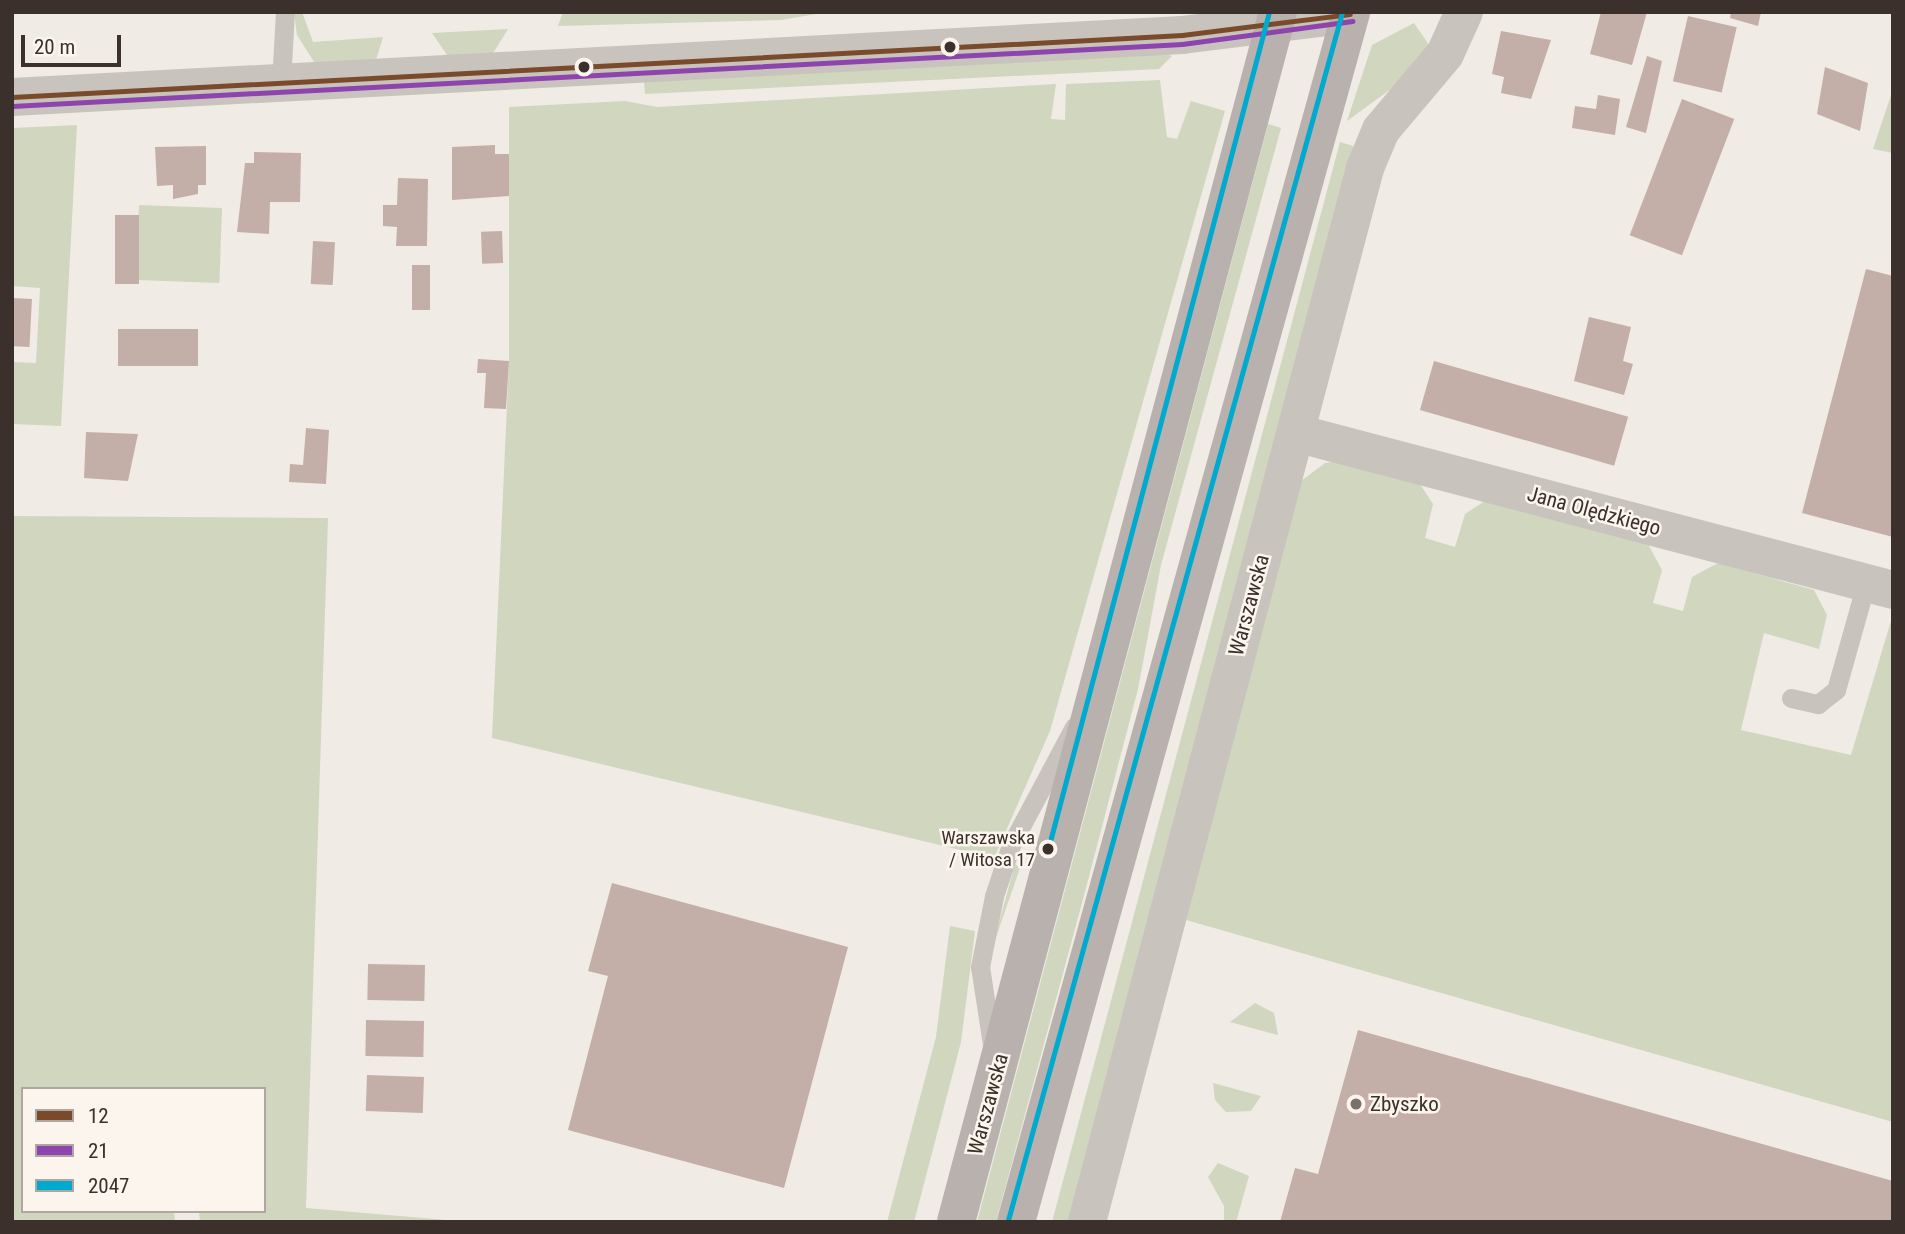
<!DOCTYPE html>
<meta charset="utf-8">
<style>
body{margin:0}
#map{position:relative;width:1905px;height:1234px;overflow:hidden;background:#f0ebe5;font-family:"Roboto Condensed",sans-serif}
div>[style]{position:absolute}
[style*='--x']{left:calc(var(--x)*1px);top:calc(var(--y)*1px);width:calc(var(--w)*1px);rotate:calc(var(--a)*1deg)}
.green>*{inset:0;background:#d1d6bf;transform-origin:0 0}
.building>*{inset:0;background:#c3afa7;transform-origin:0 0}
.service>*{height:19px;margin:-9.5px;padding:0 9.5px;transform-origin:9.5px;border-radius:9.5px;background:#c9c3be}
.minor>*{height:38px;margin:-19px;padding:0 19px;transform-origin:19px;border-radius:19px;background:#c9c3be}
.tertiary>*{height:38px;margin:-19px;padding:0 19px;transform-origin:19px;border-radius:19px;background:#c9c3be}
.primary>*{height:38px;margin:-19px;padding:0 19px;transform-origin:19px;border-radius:19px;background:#b8b1ad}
.bus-1>*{height:5px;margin:-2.5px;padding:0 2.5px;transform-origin:2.5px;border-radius:2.5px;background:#7a4b2a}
.bus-2>*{height:5px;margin:-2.5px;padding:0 2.5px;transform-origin:2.5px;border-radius:2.5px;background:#8e44ad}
.bus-3>*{height:5px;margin:-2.5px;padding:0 2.5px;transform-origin:2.5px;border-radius:2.5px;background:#00a9ce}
.dots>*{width:19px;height:19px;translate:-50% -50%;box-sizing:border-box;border:4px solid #fbf5ee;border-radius:50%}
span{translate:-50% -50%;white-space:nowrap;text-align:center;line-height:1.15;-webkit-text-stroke:5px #fbf5ee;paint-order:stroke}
.bus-label{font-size:19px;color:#3b302b}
.right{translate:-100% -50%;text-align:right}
.street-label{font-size:21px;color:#3b302b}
.poi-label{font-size:21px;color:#3b302b}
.left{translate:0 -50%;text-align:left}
.frame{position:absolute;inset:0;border:14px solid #3b302b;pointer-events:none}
.legend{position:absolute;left:21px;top:1087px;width:245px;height:126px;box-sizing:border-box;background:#fbf5ee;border:2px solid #aea6a0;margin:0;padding:9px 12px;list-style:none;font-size:21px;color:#3b302b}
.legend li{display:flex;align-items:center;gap:14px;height:35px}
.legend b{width:35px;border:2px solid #aea6a0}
.scale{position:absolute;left:21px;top:35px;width:100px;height:32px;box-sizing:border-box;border:4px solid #3b302b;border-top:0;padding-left:9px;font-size:21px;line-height:24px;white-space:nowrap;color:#3b302b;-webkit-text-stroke:5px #fbf5ee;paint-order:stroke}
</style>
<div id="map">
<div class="green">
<div style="clip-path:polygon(294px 12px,302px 12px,313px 42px,383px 37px,377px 57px,373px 63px,316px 65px,297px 35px)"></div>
<div style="clip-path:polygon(563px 12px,828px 12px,781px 20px,558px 26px)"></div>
<div style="clip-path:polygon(1414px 23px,1429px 45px,1421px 67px,1347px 121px,1372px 45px)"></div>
<div style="clip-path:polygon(508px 29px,492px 55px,447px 55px,432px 33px)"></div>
<div style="clip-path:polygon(1163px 53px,1172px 56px,1159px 69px,645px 94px,644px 81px)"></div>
<div style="clip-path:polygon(1160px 80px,1167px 137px,1177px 139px,1191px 101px,1225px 111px,1050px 731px,994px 858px,492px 738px,509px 361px,509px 107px,625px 101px,657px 107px,1056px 84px,1051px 119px,1065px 120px,1066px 84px)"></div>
<div style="clip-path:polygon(1893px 89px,1893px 153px,1873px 149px)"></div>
<div style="clip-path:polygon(1268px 124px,1281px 128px,1161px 565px,1138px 689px,1086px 888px,996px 1222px,977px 1222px)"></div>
<div style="clip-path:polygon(77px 125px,61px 426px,12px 424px,12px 362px,36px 363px,40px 288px,12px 286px,12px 128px)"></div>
<div style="clip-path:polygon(1340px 142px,1360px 148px,1069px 1222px,1052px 1222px)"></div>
<div style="left:222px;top:208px;width:75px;height:83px;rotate:92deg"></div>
<div style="clip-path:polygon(1344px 460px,1418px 481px,1433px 504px,1425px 538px,1455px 547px,1465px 514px,1488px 499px,1648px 544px,1662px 570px,1653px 603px,1683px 611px,1692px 577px,1718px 563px,1814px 590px,1827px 615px,1819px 649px,1764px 633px,1741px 730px,1851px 755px,1893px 614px,1893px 1122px,1179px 918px,1297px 484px,1325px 463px)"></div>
<div style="clip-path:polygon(12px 516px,328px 518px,306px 1208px,470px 1222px,200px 1222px,199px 1211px,264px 1211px,264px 1089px,23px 1089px,23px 1211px,174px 1211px,175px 1222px,12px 1222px)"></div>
<div style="clip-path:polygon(1015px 864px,1020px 868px,995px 940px,995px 938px)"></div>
<div style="clip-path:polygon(950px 926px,975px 931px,961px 1042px,914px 1222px,887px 1222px,936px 1037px)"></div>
<div style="clip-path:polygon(1255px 1003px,1274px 1013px,1278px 1035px,1230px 1022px)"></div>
<div style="clip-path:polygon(1213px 1083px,1261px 1096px,1251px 1111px,1226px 1112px,1215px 1100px)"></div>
<div style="clip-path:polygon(1218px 1163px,1249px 1176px,1236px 1222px,1224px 1222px,1224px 1206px,1208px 1177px)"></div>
</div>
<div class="building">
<div style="clip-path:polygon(1601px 12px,1647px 12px,1632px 65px,1590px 54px)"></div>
<div style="clip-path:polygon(1731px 12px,1761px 12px,1758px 26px,1730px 18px)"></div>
<div style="left:1688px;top:16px;width:50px;height:67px;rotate:13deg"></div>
<div style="clip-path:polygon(1501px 31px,1551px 40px,1531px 99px,1501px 93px,1504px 77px,1492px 74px)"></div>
<div style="clip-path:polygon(1647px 56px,1662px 61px,1646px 133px,1626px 127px)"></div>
<div style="clip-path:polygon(1825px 67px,1868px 83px,1860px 131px,1817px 114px)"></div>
<div style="clip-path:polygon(1598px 95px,1620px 99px,1615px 135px,1572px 128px,1575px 106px,1596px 109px)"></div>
<div style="left:1682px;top:99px;width:56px;height:146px;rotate:21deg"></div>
<div style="clip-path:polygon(495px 145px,495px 154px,509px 154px,509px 196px,452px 200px,452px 147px)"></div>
<div style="clip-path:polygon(206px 146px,206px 185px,198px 185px,198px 194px,173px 199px,173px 185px,157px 186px,155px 147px)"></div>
<div style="clip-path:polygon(254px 152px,301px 153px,300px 202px,270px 202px,269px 234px,237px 232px,245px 163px,254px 163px)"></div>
<div style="clip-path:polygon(398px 178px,428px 179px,427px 246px,396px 246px,397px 227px,383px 226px,383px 205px,397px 205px)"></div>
<div style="left:115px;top:215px;width:24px;height:69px"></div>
<div style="left:502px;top:231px;width:32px;height:21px;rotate:88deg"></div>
<div style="left:313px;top:241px;width:22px;height:43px;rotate:3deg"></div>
<div style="left:412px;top:265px;width:18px;height:45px"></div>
<div style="clip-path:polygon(1866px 269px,1893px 276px,1893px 537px,1802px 513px)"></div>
<div style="left:12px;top:298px;width:20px;height:48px;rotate:3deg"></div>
<div style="clip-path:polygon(1589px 317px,1631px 327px,1623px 361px,1633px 364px,1624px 395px,1574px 381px)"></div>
<div style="left:118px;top:329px;width:80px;height:37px"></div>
<div style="clip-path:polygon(478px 359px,509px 361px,506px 409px,484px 408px,486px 373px,477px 373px)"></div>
<div style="left:1434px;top:361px;width:202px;height:51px;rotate:16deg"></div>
<div style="clip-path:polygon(306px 428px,329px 430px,326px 484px,289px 482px,290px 464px,303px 465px)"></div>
<div style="clip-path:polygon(86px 432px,138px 434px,128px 481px,84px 478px)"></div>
<div style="clip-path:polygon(612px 883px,848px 947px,784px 1188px,568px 1130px,608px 976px,588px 971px)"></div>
<div style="left:368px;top:964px;width:57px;height:36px;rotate:1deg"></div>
<div style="left:366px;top:1020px;width:58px;height:36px;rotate:1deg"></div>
<div style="clip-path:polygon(1358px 1030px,1893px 1181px,1893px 1222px,1280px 1222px,1295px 1168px,1318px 1174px)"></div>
<div style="left:367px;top:1075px;width:57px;height:36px;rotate:2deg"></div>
</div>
<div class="service">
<div style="--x:281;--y:83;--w:71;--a:-86.8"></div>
<div style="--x:1791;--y:698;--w:28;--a:13"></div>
<div style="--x:1818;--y:704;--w:23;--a:-38"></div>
<div style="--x:1836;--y:690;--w:111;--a:-74.3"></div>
<div style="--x:994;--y:1057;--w:91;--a:-98.8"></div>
<div style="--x:980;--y:967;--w:72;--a:-78.8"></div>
<div style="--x:994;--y:896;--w:54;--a:-71.6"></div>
<div style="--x:1011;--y:845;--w:134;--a:-61.9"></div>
</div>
<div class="minor">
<div style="--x:1296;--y:433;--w:617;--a:14.73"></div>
<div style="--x:1087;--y:1222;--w:1090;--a:-75.22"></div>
<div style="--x:1365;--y:168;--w:41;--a:-67.2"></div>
<div style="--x:1381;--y:130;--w:99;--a:-49.9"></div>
<div style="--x:1445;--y:54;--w:46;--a:-65.7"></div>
</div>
<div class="tertiary">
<div style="--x:12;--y:97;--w:1172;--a:-3.03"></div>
<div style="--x:1182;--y:35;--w:169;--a:-7.1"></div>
</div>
<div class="primary">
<div style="--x:956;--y:1222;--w:1252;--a:-75.1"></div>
<div style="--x:1016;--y:1222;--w:1256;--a:-74.52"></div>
</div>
<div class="bus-1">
<div style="--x:12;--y:97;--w:1172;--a:-3.03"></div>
<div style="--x:1182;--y:35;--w:169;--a:-7.1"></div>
</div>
<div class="bus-2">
<div style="--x:12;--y:106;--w:1172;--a:-3.03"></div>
<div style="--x:1182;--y:44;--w:172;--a:-7.7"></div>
</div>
<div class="bus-3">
<div style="--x:1048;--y:849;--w:866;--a:-75.21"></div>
<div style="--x:1008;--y:1220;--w:1253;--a:-74.54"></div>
</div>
<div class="dots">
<div style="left:950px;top:47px;background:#3b302b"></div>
<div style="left:584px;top:67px;background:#3b302b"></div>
<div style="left:1048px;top:849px;background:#3b302b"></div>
<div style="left:1356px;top:1104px;background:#7a716c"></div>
</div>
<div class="bus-label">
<span class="right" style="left:1035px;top:849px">Warszawska<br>/ Witosa 17</span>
</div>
<div class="street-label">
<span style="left:1594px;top:511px;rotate:15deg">Jana Olędzkiego</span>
<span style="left:1249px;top:605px;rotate:-75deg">Warszawska</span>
<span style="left:988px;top:1104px;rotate:-75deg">Warszawska</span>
</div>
<div class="poi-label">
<span class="left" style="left:1370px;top:1104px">Zbyszko</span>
</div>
<div class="frame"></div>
<ul class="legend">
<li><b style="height:9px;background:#7a4b2a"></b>12</li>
<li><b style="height:9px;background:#8e44ad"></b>21</li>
<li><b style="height:9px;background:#00a9ce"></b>2047</li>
</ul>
<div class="scale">20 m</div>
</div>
